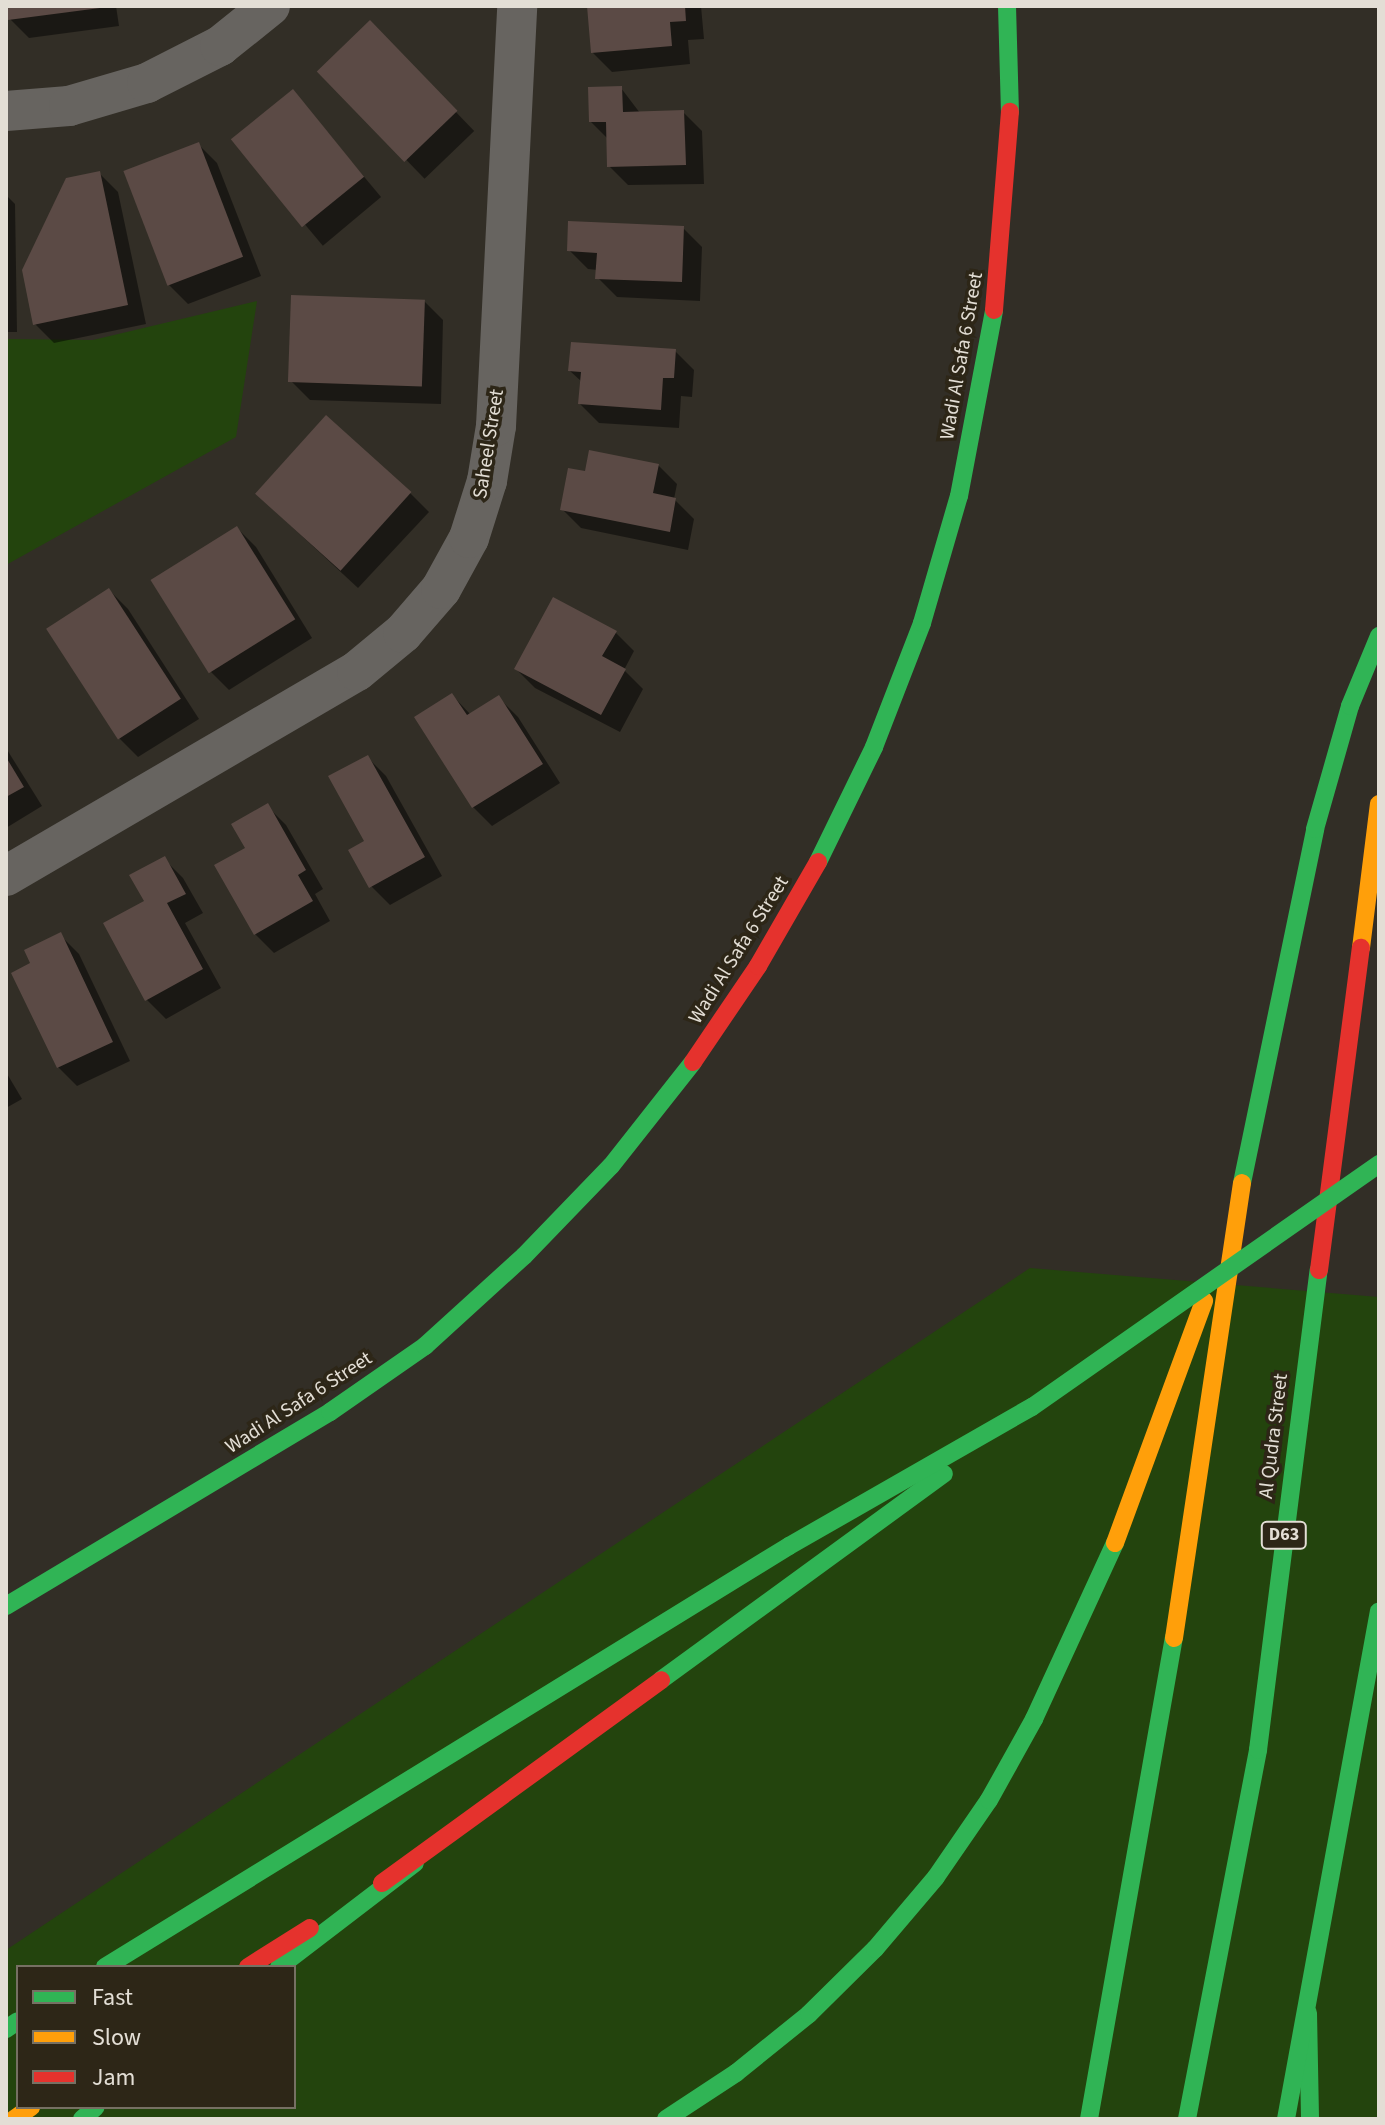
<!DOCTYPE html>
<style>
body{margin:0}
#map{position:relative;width:1385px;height:2125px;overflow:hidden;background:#322e26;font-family:"Source Sans 3",sans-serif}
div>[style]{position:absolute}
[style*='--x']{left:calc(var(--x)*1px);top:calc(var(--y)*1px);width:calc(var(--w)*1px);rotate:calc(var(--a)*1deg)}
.green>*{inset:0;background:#23440d}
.shadow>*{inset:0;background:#0007;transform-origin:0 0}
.building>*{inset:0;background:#5b4a45;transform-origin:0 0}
.street>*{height:40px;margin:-20px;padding:0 20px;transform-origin:20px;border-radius:20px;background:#676460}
.fast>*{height:18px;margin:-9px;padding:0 9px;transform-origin:9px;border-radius:9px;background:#30b455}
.slow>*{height:18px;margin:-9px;padding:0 9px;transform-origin:9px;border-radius:9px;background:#ff9f0a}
.jam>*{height:18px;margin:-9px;padding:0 9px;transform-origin:9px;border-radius:9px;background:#e5322d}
.fast-bridge>*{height:18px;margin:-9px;padding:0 9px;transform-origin:9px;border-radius:9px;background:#30b455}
span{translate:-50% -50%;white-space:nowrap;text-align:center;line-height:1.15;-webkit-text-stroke:7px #2d2617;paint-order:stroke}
.shield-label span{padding:2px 6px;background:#2d2617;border:2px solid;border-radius:6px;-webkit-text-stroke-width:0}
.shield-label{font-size:18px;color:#e3ded5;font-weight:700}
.street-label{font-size:20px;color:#e3ded5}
.frame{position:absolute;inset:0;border:8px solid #e3ded5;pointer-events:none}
.legend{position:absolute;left:16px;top:1965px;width:280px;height:144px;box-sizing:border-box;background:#2d2617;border:2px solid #767063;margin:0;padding:10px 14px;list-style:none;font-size:24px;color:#e3ded5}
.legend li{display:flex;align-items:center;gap:16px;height:40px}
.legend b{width:40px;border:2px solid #767063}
</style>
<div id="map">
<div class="green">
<div style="clip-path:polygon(257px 301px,236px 437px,6px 565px,6px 339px,93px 340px)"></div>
<div style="clip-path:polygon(evenodd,1030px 1268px,1379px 1297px,1379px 2119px,6px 2119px,6px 1950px,1030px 1268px,18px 1967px,294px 1967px,294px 2107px,18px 2107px,18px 1967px)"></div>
</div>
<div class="shadow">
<div style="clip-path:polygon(8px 6px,116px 6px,119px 26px,29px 38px,10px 19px)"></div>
<div style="clip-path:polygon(589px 6px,701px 6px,704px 39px,688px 40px,690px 64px,612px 72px,593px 53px)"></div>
<div style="left:370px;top:23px;width:150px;height:69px;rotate:46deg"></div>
<div style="clip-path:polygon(621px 88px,640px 113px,683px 112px,702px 131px,704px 184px,628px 185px,609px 166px,608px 139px,591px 122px)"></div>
<div style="left:293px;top:92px;width:137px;height:76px;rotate:50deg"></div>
<div style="clip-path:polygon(198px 144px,217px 163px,261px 276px,188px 304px,169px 285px)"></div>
<div style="clip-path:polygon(99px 173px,118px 192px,146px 324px,54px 343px,35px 324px)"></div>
<div style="clip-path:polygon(6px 195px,15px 204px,17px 332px,6px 332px)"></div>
<div style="clip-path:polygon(683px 228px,702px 247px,700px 301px,617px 297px,598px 278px,598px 270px,588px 269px,569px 250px)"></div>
<div style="clip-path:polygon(424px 301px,443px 320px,441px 404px,310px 400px,291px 381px)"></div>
<div style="clip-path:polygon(675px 351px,694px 370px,692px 397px,681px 396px,679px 428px,599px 423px,580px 404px,582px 382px,570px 371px)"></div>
<div style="clip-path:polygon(658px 465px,677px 484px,674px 499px,694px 519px,688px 550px,581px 528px,562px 509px,586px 473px)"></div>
<div style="clip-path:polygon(410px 493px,429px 512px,358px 588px,276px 512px)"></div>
<div style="clip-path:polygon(237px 528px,256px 547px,312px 638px,229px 690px,210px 671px)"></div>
<div style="clip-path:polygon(109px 590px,128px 609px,199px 719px,138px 757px,119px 738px,49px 629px)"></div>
<div style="clip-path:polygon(615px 632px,634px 651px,624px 670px,643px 689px,620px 732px,535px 688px,516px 669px)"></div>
<div style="clip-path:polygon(452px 695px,471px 715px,499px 698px,518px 717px,560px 783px,492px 826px,473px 807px)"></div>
<div style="clip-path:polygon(6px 748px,42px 806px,6px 828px)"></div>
<div style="clip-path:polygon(367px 757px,386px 776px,442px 876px,390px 905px,371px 886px)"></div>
<div style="clip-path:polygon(267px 806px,286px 825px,323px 889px,315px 894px,330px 921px,274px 953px,255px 934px,248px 849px)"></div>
<div style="clip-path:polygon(164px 859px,183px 878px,203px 913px,185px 923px,221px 988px,166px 1019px,147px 1000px,147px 902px)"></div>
<div style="clip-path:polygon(60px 935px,79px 954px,130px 1061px,77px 1086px,58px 1067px,33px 964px)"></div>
<div style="clip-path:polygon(6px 1072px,22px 1099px,6px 1108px)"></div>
</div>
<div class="building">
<div style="clip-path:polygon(6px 6px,100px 6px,100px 8px,8px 20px)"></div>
<div style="clip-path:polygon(587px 6px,685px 6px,686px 21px,670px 22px,672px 46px,591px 53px)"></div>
<div style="left:370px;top:20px;width:126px;height:74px;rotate:46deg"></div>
<div style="clip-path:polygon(622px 86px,623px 112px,684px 110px,686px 165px,607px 167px,606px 122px,589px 122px,588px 87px)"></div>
<div style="left:293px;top:89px;width:113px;height:80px;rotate:51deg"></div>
<div style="left:199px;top:142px;width:123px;height:81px;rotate:69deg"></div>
<div style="clip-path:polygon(100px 171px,128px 305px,33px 325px,22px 270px,66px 178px)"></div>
<div style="clip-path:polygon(568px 221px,684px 226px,682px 282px,595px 279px,597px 253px,567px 251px)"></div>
<div style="left:291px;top:295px;width:134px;height:87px;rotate:2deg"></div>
<div style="clip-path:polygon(571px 342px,676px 349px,674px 378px,663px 378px,661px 410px,578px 404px,581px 372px,568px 371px)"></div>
<div style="left:326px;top:415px;width:115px;height:106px;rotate:42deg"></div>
<div style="clip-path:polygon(589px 450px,659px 464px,653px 493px,676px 498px,670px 532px,560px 510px,568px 468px,585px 471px)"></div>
<div style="left:237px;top:526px;width:110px;height:102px;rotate:58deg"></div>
<div style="left:109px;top:588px;width:132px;height:75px;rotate:57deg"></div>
<div style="clip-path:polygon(553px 597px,617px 631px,602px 656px,626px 669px,601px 715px,514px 669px)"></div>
<div style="clip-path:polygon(452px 693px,467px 715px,499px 695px,543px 764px,472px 808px,414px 717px)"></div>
<div style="clip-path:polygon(368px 755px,425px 857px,369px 888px,348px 850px,364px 841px,328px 776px)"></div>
<div style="clip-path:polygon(6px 757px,24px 787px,6px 797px)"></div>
<div style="clip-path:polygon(268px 803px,306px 870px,298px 875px,313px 901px,254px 935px,214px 865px,245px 848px,231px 824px)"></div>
<div style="clip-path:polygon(165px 856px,186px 894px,167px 903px,203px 969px,145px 1001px,103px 923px,144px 901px,129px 875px)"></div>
<div style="clip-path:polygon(61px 932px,113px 1042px,57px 1068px,11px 973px,30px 963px,24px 950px)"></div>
</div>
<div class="street">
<div style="--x:6;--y:111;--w:63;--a:-4.5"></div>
<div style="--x:69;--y:106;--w:81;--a:-16.4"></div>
<div style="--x:147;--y:83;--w:82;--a:-26.9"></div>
<div style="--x:220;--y:46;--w:64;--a:-38.7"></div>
<div style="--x:6;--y:876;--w:406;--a:-30.3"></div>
<div style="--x:357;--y:671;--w:60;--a:-39.6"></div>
<div style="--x:403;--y:633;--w:58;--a:-49.2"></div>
<div style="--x:441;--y:589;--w:58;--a:-61.2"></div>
<div style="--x:469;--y:538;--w:60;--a:-72.5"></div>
<div style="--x:487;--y:481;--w:56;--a:-80.7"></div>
<div style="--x:496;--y:426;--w:421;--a:-87.1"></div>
</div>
<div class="fast">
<div style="--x:1007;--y:6;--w:106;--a:88.4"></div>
<div style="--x:818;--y:862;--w:128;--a:-64"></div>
<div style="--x:874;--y:747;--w:133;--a:-68.8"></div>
<div style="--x:922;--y:623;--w:132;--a:-73.8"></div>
<div style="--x:959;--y:496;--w:189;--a:-79.3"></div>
<div style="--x:1242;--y:1183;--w:361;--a:-78.3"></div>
<div style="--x:1315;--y:829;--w:128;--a:-74.1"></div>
<div style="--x:1350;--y:706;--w:76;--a:-67.5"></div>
<div style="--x:6;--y:1606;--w:378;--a:-30.9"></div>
<div style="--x:330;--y:1412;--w:116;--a:-34.8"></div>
<div style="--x:425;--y:1346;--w:134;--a:-42.3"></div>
<div style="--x:524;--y:1256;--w:125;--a:-46"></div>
<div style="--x:611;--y:1166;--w:132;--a:-51.7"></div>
<div style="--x:661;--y:1680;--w:350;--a:-36.1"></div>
<div style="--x:105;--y:1967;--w:803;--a:-31.61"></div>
<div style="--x:789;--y:1546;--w:280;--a:-29.8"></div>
<div style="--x:279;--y:1967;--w:171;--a:-37.4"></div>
<div style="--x:1308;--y:2013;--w:106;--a:88.9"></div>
<div style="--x:6;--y:2029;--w:14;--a:-34"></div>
<div style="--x:82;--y:2119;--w:18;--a:-41"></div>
<div style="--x:666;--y:2119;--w:84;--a:-33.3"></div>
<div style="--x:736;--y:2073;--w:94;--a:-38.9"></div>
<div style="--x:809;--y:2014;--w:93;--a:-44.6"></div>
<div style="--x:875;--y:1949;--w:94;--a:-49.7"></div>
<div style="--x:936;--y:1877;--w:93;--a:-55.5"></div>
<div style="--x:989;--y:1800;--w:93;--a:-60.9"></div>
<div style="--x:1034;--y:1719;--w:194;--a:-65.3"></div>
<div style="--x:1089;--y:2119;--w:488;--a:-80"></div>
<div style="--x:1187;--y:2119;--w:376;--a:-79.1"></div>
<div style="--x:1258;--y:1750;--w:484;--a:-82.8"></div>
<div style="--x:1286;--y:2119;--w:516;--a:-79.63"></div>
</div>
<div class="slow">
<div style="--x:1361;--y:948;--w:145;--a:-82.9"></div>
<div style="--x:1115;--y:1543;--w:258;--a:-69.8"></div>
<div style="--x:1174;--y:1638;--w:460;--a:-81.5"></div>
<div style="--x:14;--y:2119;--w:21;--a:-35"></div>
</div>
<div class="jam">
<div style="--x:994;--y:310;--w:199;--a:-85.4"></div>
<div style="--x:693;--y:1062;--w:116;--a:-55.9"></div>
<div style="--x:758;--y:966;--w:120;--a:-60"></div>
<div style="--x:1319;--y:1270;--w:325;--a:-82.6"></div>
<div style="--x:382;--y:1883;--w:345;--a:-36"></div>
<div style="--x:248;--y:1967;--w:73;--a:-32.2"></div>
</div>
<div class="fast-bridge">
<div style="--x:1032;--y:1407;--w:424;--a:-35"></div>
</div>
<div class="shield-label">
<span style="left:1284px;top:1535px">D63</span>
</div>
<div class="street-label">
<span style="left:962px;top:356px;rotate:-80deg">Wadi Al Safa 6 Street</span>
<span style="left:489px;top:444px;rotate:-81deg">Saheel Street</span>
<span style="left:739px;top:950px;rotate:-58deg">Wadi Al Safa 6 Street</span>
<span style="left:299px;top:1403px;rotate:-33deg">Wadi Al Safa 6 Street</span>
<span style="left:1274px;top:1436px;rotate:-83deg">Al Qudra Street</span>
</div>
<div class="frame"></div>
<ul class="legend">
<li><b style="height:10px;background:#30b455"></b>Fast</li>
<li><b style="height:10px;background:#ff9f0a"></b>Slow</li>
<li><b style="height:10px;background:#e5322d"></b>Jam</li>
</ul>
</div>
